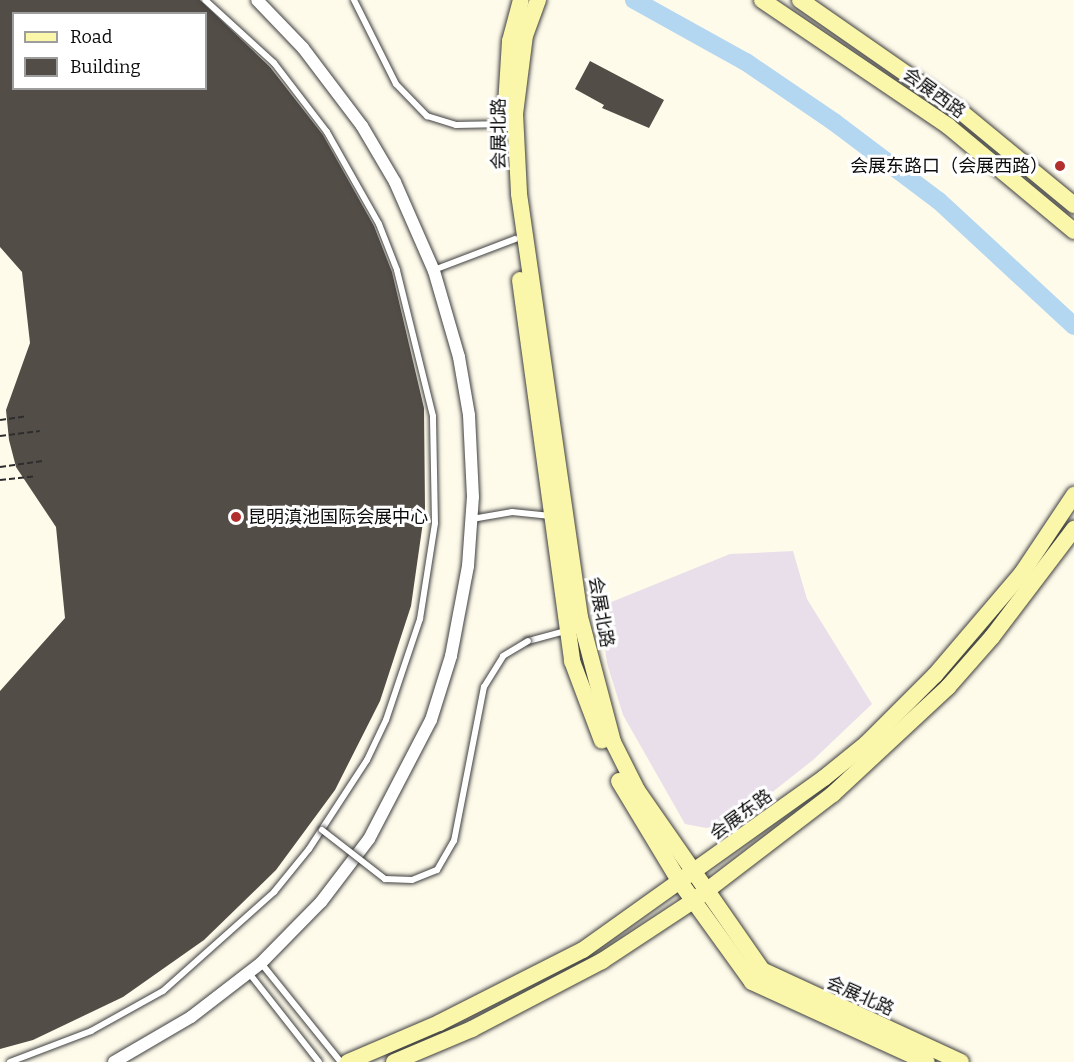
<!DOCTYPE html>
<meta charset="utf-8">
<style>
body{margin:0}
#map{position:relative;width:1074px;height:1062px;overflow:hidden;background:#fefbeb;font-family:Bitter,"Noto Sans SC",serif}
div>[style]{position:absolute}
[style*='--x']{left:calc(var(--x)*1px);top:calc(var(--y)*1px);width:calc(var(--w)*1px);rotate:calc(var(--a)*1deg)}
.industrial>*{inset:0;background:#e9dfea}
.river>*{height:18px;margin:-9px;padding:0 9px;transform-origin:9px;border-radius:9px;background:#b3d6f1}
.building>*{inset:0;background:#534d48}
.path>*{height:1.5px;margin-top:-0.75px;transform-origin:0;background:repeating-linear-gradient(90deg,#2d2d2d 0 6px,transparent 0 9px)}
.roads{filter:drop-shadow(0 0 2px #3e3e3e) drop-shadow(0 0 2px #3e3e3e)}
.lane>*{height:6px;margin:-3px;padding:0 3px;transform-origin:3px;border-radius:3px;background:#fff}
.street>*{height:12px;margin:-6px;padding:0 6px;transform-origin:6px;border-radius:6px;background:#fff}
.secondary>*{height:16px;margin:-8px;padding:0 8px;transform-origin:8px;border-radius:8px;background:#faf6aa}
.bridges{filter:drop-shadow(0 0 2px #3e3e3e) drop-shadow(0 0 2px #3e3e3e)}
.lane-bridge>*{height:6px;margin:-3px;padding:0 3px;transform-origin:3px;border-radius:3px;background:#fff}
.dots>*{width:16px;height:16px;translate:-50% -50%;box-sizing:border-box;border:3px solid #fff;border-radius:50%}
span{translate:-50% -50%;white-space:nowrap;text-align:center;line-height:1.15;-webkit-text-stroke:6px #fff;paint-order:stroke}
.street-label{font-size:18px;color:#0b0b0b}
.poi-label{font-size:18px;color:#0b0b0b}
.right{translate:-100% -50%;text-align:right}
.left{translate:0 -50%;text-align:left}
.legend{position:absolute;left:12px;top:12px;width:195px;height:78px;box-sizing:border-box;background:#fff;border:2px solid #9d9d9d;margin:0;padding:8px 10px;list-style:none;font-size:18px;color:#0b0b0b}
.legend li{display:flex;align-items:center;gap:12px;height:30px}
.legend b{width:30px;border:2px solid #9d9d9d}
</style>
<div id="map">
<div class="industrial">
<div style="clip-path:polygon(793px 551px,807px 599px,872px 704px,813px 760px,733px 823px,706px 828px,685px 824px,623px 715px,607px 663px,599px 607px,730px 554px)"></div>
</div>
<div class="river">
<div style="--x:634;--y:0;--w:128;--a:29"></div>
<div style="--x:746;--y:62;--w:107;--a:34.3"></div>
<div style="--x:834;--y:122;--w:131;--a:37"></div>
<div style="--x:939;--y:201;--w:184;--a:42.8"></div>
</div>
<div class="building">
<div style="clip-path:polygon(evenodd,0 0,200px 0,270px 67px,323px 135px,374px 226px,392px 272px,424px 408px,425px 508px,411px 606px,380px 701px,335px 790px,276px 870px,204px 940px,123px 997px,33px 1040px,0 1049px,0 691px,65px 618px,56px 527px,16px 467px,9px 440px,6px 410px,30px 343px,22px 272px,0 247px,0 0,14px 14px,206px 14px,206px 88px,14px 88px,14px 14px)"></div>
<div style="clip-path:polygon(590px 61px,664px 100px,649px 128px,602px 108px,604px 105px,575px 89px)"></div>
</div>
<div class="path">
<div style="--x:0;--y:420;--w:27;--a:-8"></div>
<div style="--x:0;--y:436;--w:40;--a:-7.1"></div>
<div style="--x:0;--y:467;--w:43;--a:-7.9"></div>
<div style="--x:0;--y:480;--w:36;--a:-6"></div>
</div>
<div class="roads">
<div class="lane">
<div style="--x:354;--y:0;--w:94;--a:63.4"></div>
<div style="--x:396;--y:84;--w:45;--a:45.9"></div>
<div style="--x:427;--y:116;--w:30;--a:17"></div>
<div style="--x:456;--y:125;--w:50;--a:-1.1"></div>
<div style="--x:434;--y:270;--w:87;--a:-20.9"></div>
<div style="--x:472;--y:519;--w:41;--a:-9.9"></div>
<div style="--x:512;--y:512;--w:39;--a:6"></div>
<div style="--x:528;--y:641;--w:38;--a:-15"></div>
<div style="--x:261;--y:963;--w:127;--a:51.1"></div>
<div style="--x:249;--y:973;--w:113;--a:51.8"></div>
<div style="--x:10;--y:1062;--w:87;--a:-20.9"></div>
<div style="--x:91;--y:1031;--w:82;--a:-29.1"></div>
<div style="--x:163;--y:991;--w:149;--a:-41.7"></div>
<div style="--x:274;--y:892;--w:55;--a:-50.9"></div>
<div style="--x:309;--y:849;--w:106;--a:-56.9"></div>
<div style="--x:367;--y:760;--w:44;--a:-64.6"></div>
<div style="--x:386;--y:720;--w:107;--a:-71.4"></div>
<div style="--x:420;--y:619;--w:97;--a:-81.1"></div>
<div style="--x:435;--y:523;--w:107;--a:-91.1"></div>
<div style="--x:433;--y:416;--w:150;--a:-103.9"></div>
<div style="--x:397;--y:270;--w:49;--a:-111.4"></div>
<div style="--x:379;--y:224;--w:106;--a:-119.5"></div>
<div style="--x:327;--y:132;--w:87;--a:-127.5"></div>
<div style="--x:274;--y:63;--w:93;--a:-137.6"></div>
</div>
<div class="street">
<div style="--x:114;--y:1062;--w:89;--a:-30.3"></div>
<div style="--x:191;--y:1017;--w:88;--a:-37.6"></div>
<div style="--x:261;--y:963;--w:86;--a:-45.5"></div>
<div style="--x:321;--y:902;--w:79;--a:-52.7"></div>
<div style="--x:369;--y:839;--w:134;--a:-62.5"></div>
<div style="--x:431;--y:720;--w:67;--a:-72.6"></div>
<div style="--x:451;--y:656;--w:92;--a:-79.3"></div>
<div style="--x:468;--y:566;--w:69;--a:-85.9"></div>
<div style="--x:473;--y:497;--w:82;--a:-92.8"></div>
<div style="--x:469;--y:415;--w:59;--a:-99.8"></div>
<div style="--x:459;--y:357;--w:90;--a:-106.2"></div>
<div style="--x:434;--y:271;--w:97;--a:-113.7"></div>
<div style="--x:395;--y:182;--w:65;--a:-120.5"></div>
<div style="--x:362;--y:126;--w:98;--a:-127.1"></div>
<div style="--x:303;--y:48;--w:66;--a:-133.8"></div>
</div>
<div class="secondary">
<div style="--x:538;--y:0;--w:37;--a:110"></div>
<div style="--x:525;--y:35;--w:80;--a:97.2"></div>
<div style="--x:515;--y:114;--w:80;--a:87.1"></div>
<div style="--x:519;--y:194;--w:427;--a:81.8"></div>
<div style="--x:580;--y:617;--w:129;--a:75.2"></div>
<div style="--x:613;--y:742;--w:54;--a:63.4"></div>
<div style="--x:637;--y:790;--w:219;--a:55.2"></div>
<div style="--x:762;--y:970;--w:219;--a:24.8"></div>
<div style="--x:762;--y:0;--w:225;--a:34.1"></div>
<div style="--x:948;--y:126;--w:164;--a:39.8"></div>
<div style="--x:800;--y:0;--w:195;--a:34.8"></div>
<div style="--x:960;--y:111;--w:148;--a:39.5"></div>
<div style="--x:506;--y:105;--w:64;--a:-86.4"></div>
<div style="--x:510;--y:41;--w:42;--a:-75"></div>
<div style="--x:520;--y:280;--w:385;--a:82.2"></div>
<div style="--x:572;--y:661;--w:85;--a:69.4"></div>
<div style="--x:619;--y:781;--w:118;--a:58.9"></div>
<div style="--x:680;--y:882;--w:123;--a:54.2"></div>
<div style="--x:752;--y:982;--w:192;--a:24.6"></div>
<div style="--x:348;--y:1062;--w:99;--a:-23.2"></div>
<div style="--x:439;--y:1023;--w:161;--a:-26.9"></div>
<div style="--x:583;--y:950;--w:296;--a:-35.5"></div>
<div style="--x:824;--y:778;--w:54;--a:-39"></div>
<div style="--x:866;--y:744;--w:98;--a:-45"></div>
<div style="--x:935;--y:675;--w:134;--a:-49.5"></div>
<div style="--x:1022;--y:573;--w:94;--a:-56.3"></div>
<div style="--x:394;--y:1062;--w:85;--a:-22.9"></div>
<div style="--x:472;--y:1029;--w:147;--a:-27.6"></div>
<div style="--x:602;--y:961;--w:109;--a:-33.4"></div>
<div style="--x:693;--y:901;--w:176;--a:-37.4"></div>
<div style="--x:833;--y:794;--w:157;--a:-42.9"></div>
<div style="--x:948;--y:687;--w:67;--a:-48.7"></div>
<div style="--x:992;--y:637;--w:136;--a:-52.8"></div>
</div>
</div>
<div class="bridges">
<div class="lane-bridge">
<div style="--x:322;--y:830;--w:80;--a:37.9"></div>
<div style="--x:385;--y:879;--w:27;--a:2"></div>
<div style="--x:412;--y:880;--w:27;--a:-22"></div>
<div style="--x:437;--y:870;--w:34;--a:-60"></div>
<div style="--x:454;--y:841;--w:157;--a:-79"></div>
<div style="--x:484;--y:687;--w:36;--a:-58"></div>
<div style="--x:503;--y:656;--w:29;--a:-31"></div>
</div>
</div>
<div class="dots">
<div style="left:1060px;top:166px;background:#b1302d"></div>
<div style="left:236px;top:517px;background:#b1302d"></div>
</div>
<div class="street-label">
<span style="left:934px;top:93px;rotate:36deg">会展西路</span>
<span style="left:499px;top:134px;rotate:-90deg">会展北路</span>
<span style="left:601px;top:612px;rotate:80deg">会展北路</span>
<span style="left:741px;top:815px;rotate:-36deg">会展东路</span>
<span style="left:860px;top:996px;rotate:24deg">会展北路</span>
</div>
<div class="poi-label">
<span class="right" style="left:1048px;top:166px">会展东路口（会展西路）</span>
<span class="left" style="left:248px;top:517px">昆明滇池国际会展中心</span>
</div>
<ul class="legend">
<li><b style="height:8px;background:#faf6aa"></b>Road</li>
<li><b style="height:16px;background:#534d48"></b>Building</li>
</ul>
</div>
